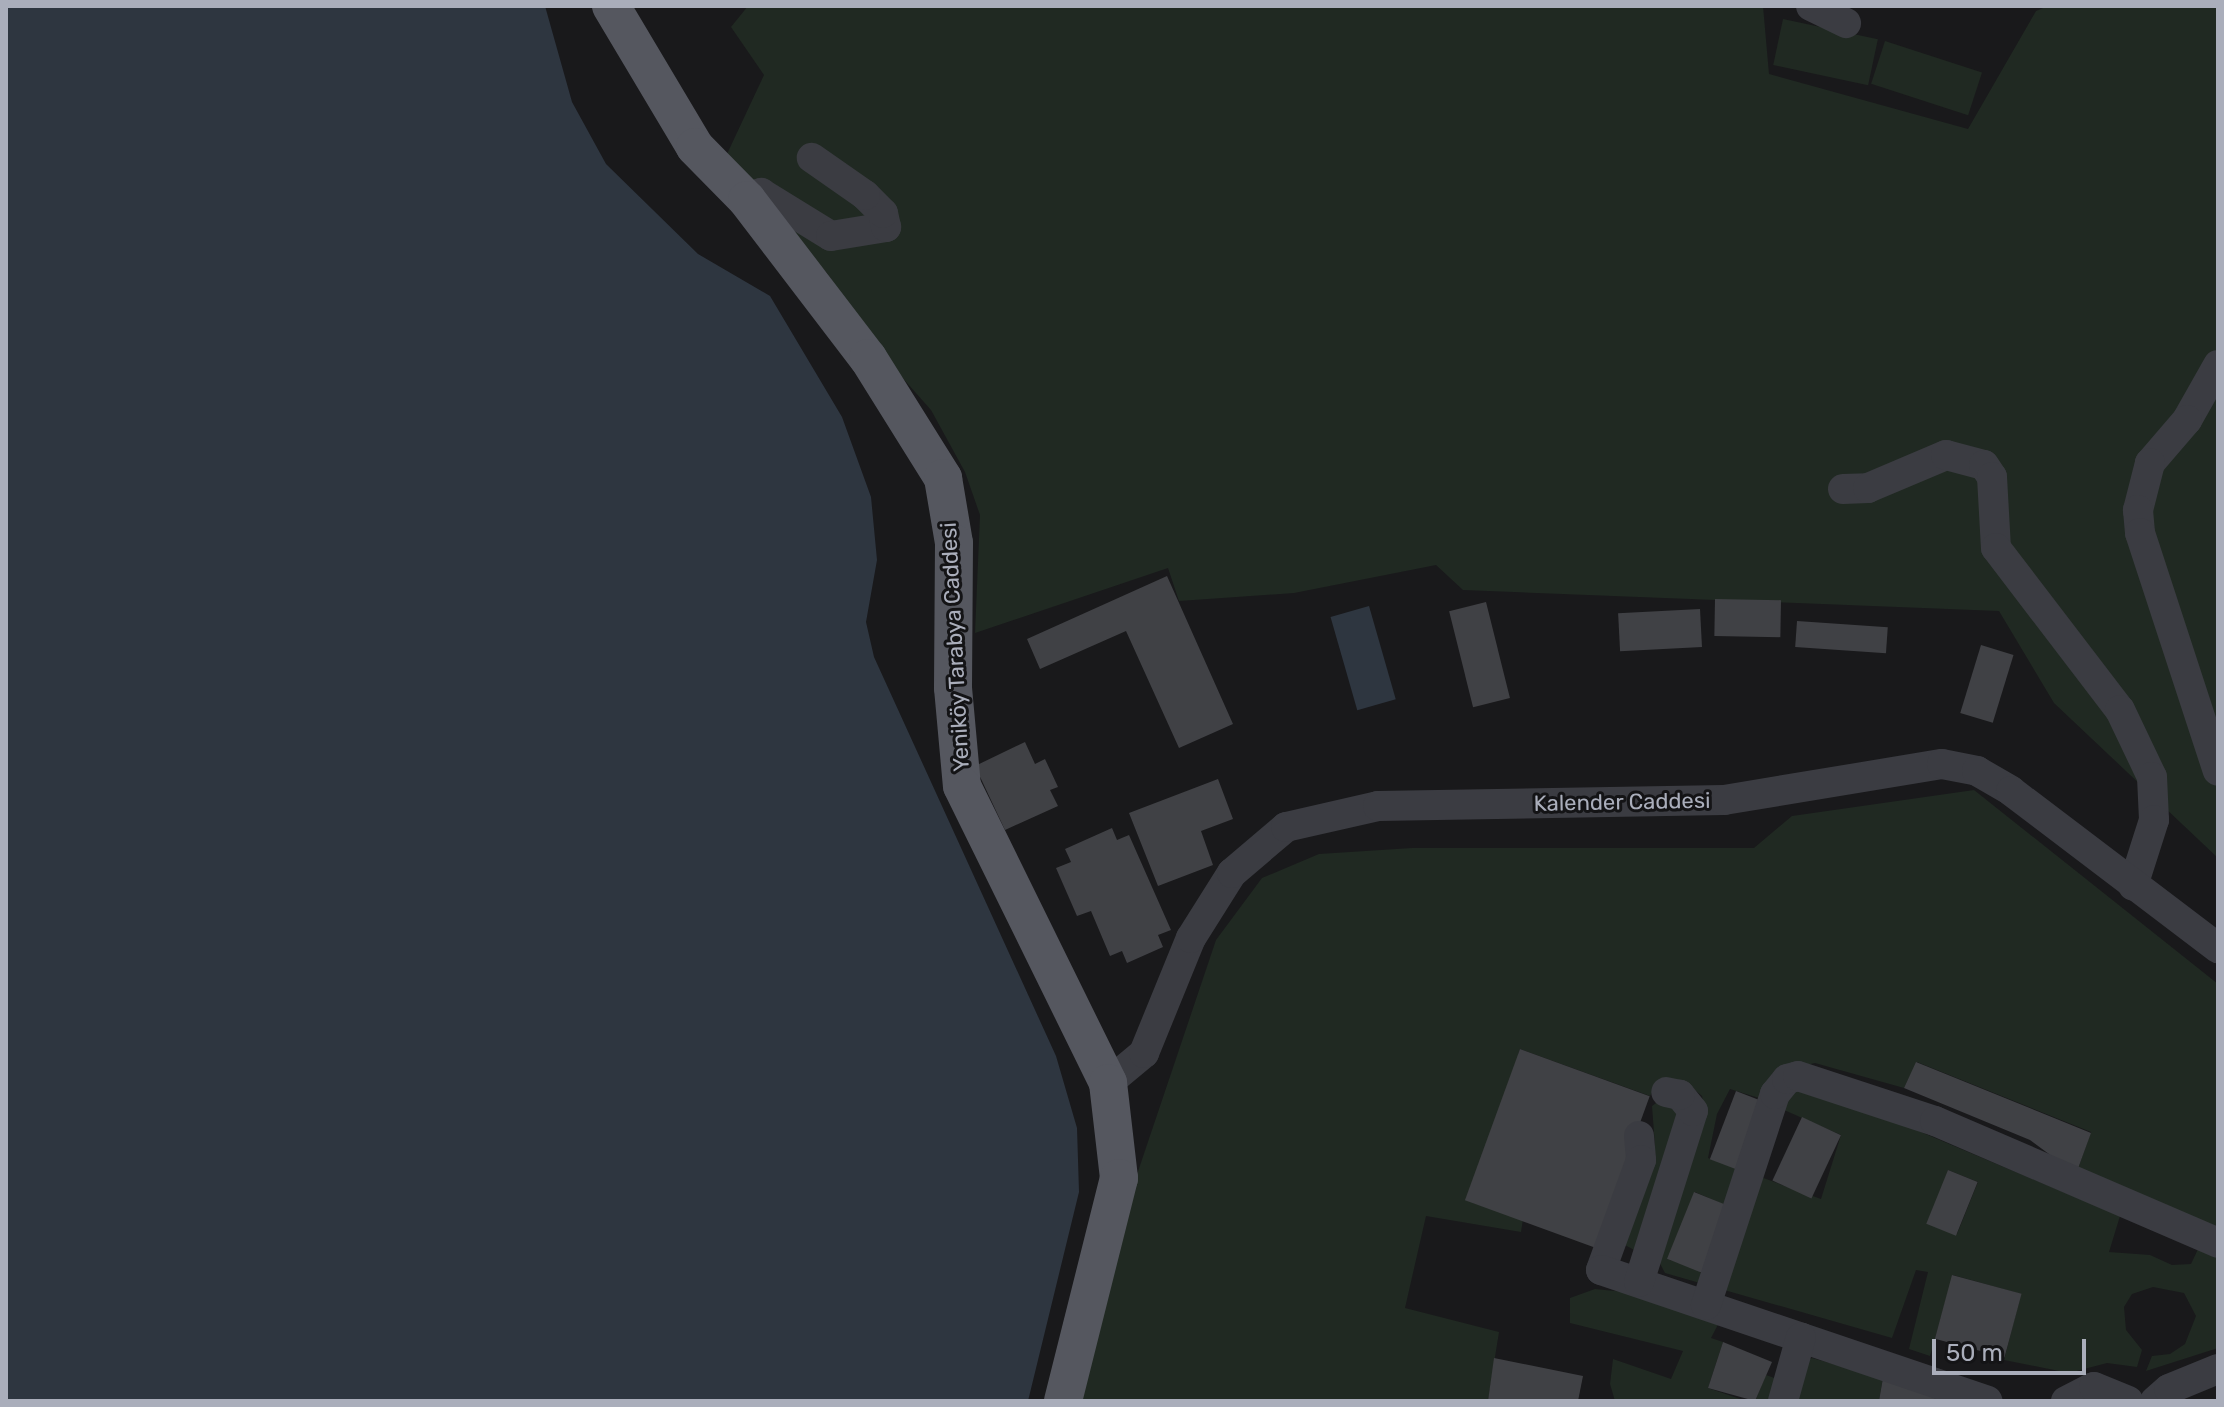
<!DOCTYPE html>
<meta charset="utf-8">
<style>
body{margin:0}
#map{position:relative;width:2224px;height:1407px;overflow:hidden;background:#19191b;font-family:Rubik,sans-serif}
div>[style]{position:absolute}
[style*='--x']{left:calc(var(--x)*1px);top:calc(var(--y)*1px);width:calc(var(--w)*1px);rotate:calc(var(--a)*1deg)}
.green>*{inset:0;background:#202922;transform-origin:0 0}
.water>*{inset:0;background:#2e3640;transform-origin:0 0}
.building>*{inset:0;background:#404145;transform-origin:0 0}
.minor>*{height:30px;margin:-15px;padding:0 15px;transform-origin:15px;border-radius:15px;background:#3b3c42}
.major>*{height:38px;margin:-19px;padding:0 19px;transform-origin:19px;border-radius:19px;background:#55575f}
span{translate:-50% -50%;white-space:nowrap;text-align:center;line-height:1.15;-webkit-text-stroke:6px #141416;paint-order:stroke}
.street-label{font-size:22px;color:#aaaebb}
.frame{position:absolute;inset:0;border:8px solid #aaaebb;pointer-events:none}
.scale{position:absolute;left:1932px;top:1339px;width:154px;height:36px;box-sizing:border-box;border:4px solid #aaaebb;border-top:0;padding-left:10px;font-size:24px;line-height:28px;white-space:nowrap;color:#aaaebb;-webkit-text-stroke:6px #141416;paint-order:stroke}
</style>
<div id="map">
<div class="green">
<div style="clip-path:polygon(748px 6px,1763px 6px,1769px 74px,1968px 129px,2036px 11px,2048px 6px,2218px 6px,2218px 858px,2054px 703px,1999px 611px,1463px 590px,1436px 565px,1294px 593px,1179px 601px,1168px 568px,975px 633px,980px 515px,965px 472px,931px 410px,884px 357px,827px 273px,746px 189px,727px 154px,764px 75px,731px 27px)"></div>
<div style="left:1783px;top:19px;width:97px;height:47px;rotate:12deg"></div>
<div style="left:1885px;top:41px;width:102px;height:45px;rotate:18deg"></div>
<div style="clip-path:polygon(evenodd,1974px 790px,2218px 984px,2218px 1227px,2076px 1174px,2091px 1132px,1917px 1062px,1904px 1088px,1815px 1063px,1779px 1071px,1759px 1098px,1730px 1089px,1717px 1114px,1708px 1158px,1821px 1199px,1841px 1135px,1784px 1110px,1794px 1083px,1819px 1089px,2120px 1216px,2109px 1252px,2150px 1255px,2172px 1265px,2191px 1264px,2199px 1247px,2218px 1256px,2218px 1348px,2146px 1371px,2152px 1356px,2170px 1354px,2185px 1344px,2196px 1316px,2184px 1293px,2153px 1287px,2132px 1294px,2124px 1307px,2126px 1330px,2142px 1350px,2137px 1367px,2107px 1363px,2069px 1373px,2004px 1360px,2021px 1294px,1953px 1275px,1930px 1356px,1909px 1349px,1928px 1272px,1916px 1270px,1892px 1338px,1665px 1273px,1653px 1250px,1706px 1115px,1702px 1096px,1687px 1083px,1655px 1087px,1650px 1096px,1520px 1049px,1473px 1203px,1523px 1219px,1521px 1232px,1426px 1216px,1405px 1308px,1499px 1332px,1488px 1401px,1073px 1401px,1094px 1302px,1216px 940px,1262px 878px,1319px 854px,1412px 848px,1754px 848px,1792px 816px,1974px 790px,1948px 1170px,1978px 1182px,1957px 1234px,1948px 1170px,1974px 790px,1695px 1192px,1732px 1208px,1713px 1285px,1696px 1268px,1670px 1260px,1695px 1192px)"></div>
<div style="clip-path:polygon(1671px 1092px,1690px 1100px,1636px 1251px,1625px 1245px,1655px 1146px,1652px 1106px)"></div>
<div style="clip-path:polygon(1595px 1289px,1675px 1297px,1725px 1311px,1711px 1338px,1723px 1342px,1708px 1388px,1746px 1401px,1615px 1401px,1610px 1384px,1613px 1359px,1671px 1379px,1683px 1351px,1570px 1323px,1570px 1298px)"></div>
<div style="clip-path:polygon(1812px 1358px,1883px 1378px,1879px 1401px,1755px 1401px,1766px 1375px,1794px 1385px,1802px 1363px)"></div>
</div>
<div class="water">
<div style="clip-path:polygon(6px 6px,545px 6px,572px 102px,606px 164px,698px 254px,770px 296px,842px 417px,871px 497px,877px 560px,866px 622px,874px 657px,1056px 1056px,1077px 1128px,1079px 1192px,1028px 1401px,6px 1401px)"></div>
<div style="left:1369px;top:606px;width:97px;height:40px;rotate:74deg"></div>
</div>
<div class="building">
<div style="clip-path:polygon(1167px 576px,1233px 724px,1179px 748px,1126px 631px,1040px 669px,1027px 639px)"></div>
<div style="left:1715px;top:599px;width:66px;height:37px;rotate:1deg"></div>
<div style="left:1486px;top:602px;width:99px;height:38px;rotate:76deg"></div>
<div style="left:1700px;top:609px;width:38px;height:82px;rotate:87deg"></div>
<div style="left:1797px;top:621px;width:91px;height:26px;rotate:4deg"></div>
<div style="left:1981px;top:645px;width:34px;height:71px;rotate:17deg"></div>
<div style="clip-path:polygon(1025px 742px,1035px 764px,1045px 759px,1058px 787px,1050px 790px,1058px 806px,1005px 830px,975px 766px)"></div>
<div style="clip-path:polygon(1218px 779px,1233px 819px,1201px 831px,1213px 865px,1158px 886px,1129px 813px)"></div>
<div style="clip-path:polygon(1112px 828px,1117px 840px,1129px 835px,1171px 930px,1158px 935px,1163px 947px,1127px 963px,1122px 951px,1110px 956px,1091px 911px,1077px 916px,1056px 868px,1071px 862px,1065px 849px)"></div>
<div style="left:1520px;top:1049px;width:138px;height:161px;rotate:20deg"></div>
<div style="clip-path:polygon(1916px 1062px,2091px 1133px,2076px 1174px,2030px 1140px,1904px 1088px)"></div>
<div style="left:1736px;top:1091px;width:36px;height:73px;rotate:21deg"></div>
<div style="left:1802px;top:1117px;width:43px;height:70px;rotate:25deg"></div>
<div style="left:1948px;top:1170px;width:32px;height:58px;rotate:22deg"></div>
<div style="left:1694px;top:1192px;width:41px;height:72px;rotate:22deg"></div>
<div style="left:1952px;top:1275px;width:72px;height:66px;rotate:15deg"></div>
<div style="clip-path:polygon(1723px 1342px,1772px 1362px,1755px 1401px,1708px 1388px)"></div>
<div style="clip-path:polygon(1494px 1358px,1583px 1376px,1578px 1401px,1488px 1401px)"></div>
<div style="clip-path:polygon(1883px 1378px,1942px 1401px,1879px 1401px)"></div>
</div>
<div class="minor">
<div style="--x:1811;--y:6;--w:39;--a:26"></div>
<div style="--x:747;--y:200;--w:16;--a:-27"></div>
<div style="--x:761;--y:193;--w:82;--a:31.6"></div>
<div style="--x:831;--y:236;--w:56;--a:-9.3"></div>
<div style="--x:886;--y:227;--w:14;--a:-102"></div>
<div style="--x:883;--y:213;--w:25;--a:-135"></div>
<div style="--x:865;--y:195;--w:65;--a:-145.1"></div>
<div style="--x:2218;--y:365;--w:63;--a:119.4"></div>
<div style="--x:2187;--y:420;--w:57;--a:130.7"></div>
<div style="--x:2150;--y:463;--w:49;--a:104.3"></div>
<div style="--x:2138;--y:510;--w:23;--a:85"></div>
<div style="--x:2140;--y:533;--w:250;--a:71.9"></div>
<div style="--x:1843;--y:489;--w:25;--a:-2"></div>
<div style="--x:1868;--y:488;--w:85;--a:-22.9"></div>
<div style="--x:1946;--y:455;--w:39;--a:15"></div>
<div style="--x:1984;--y:465;--w:14;--a:56"></div>
<div style="--x:1992;--y:477;--w:71;--a:86.8"></div>
<div style="--x:1996;--y:548;--w:204;--a:52.6"></div>
<div style="--x:2120;--y:710;--w:74;--a:64.5"></div>
<div style="--x:2152;--y:777;--w:43;--a:87.3"></div>
<div style="--x:2154;--y:820;--w:69;--a:107.7"></div>
<div style="--x:1108;--y:1083;--w:47;--a:-39.8"></div>
<div style="--x:1144;--y:1053;--w:124;--a:-67.8"></div>
<div style="--x:1191;--y:938;--w:77;--a:-57.8"></div>
<div style="--x:1232;--y:873;--w:71;--a:-40.4"></div>
<div style="--x:1286;--y:827;--w:94;--a:-12.9"></div>
<div style="--x:1378;--y:806;--w:346;--a:-1"></div>
<div style="--x:1724;--y:800;--w:221;--a:-9.4"></div>
<div style="--x:1942;--y:764;--w:36;--a:11"></div>
<div style="--x:1977;--y:771;--w:39;--a:30"></div>
<div style="--x:2011;--y:791;--w:260;--a:37.2"></div>
<div style="--x:1639;--y:1136;--w:24;--a:85"></div>
<div style="--x:1641;--y:1160;--w:117;--a:110"></div>
<div style="--x:1601;--y:1270;--w:408;--a:18.7"></div>
<div style="--x:1639;--y:1282;--w:179;--a:-72.5"></div>
<div style="--x:1693;--y:1111;--w:21;--a:-129"></div>
<div style="--x:1680;--y:1095;--w:14;--a:-168"></div>
<div style="--x:1706;--y:1305;--w:222;--a:-71.9"></div>
<div style="--x:1775;--y:1094;--w:19;--a:-51"></div>
<div style="--x:1787;--y:1079;--w:11;--a:-15"></div>
<div style="--x:1798;--y:1076;--w:144;--a:18.2"></div>
<div style="--x:1935;--y:1121;--w:308;--a:23.3"></div>
<div style="--x:1783;--y:1401;--w:66;--a:-74.3"></div>
<div style="--x:2066;--y:1401;--w:31;--a:-27"></div>
<div style="--x:2094;--y:1387;--w:37;--a:22"></div>
<div style="--x:2155;--y:1401;--w:18;--a:-41"></div>
<div style="--x:2169;--y:1389;--w:53;--a:-22.2"></div>
</div>
<div class="major">
<div style="--x:611;--y:6;--w:164;--a:59.2"></div>
<div style="--x:695;--y:147;--w:74;--a:45.5"></div>
<div style="--x:747;--y:200;--w:199;--a:52.6"></div>
<div style="--x:868;--y:358;--w:142;--a:58"></div>
<div style="--x:943;--y:478;--w:66;--a:80.4"></div>
<div style="--x:954;--y:543;--w:145;--a:90.4"></div>
<div style="--x:953;--y:688;--w:98;--a:84.8"></div>
<div style="--x:962;--y:786;--w:331;--a:63.8"></div>
<div style="--x:1108;--y:1083;--w:96;--a:83.4"></div>
<div style="--x:1119;--y:1178;--w:230;--a:104.1"></div>
</div>
<div class="street-label">
<span style="left:955px;top:647px;rotate:-93deg">Yeniköy Tarabya Caddesi</span>
<span style="left:1622px;top:802px;rotate:-1deg">Kalender Caddesi</span>
</div>
<div class="frame"></div>
<div class="scale">50 m</div>
</div>
